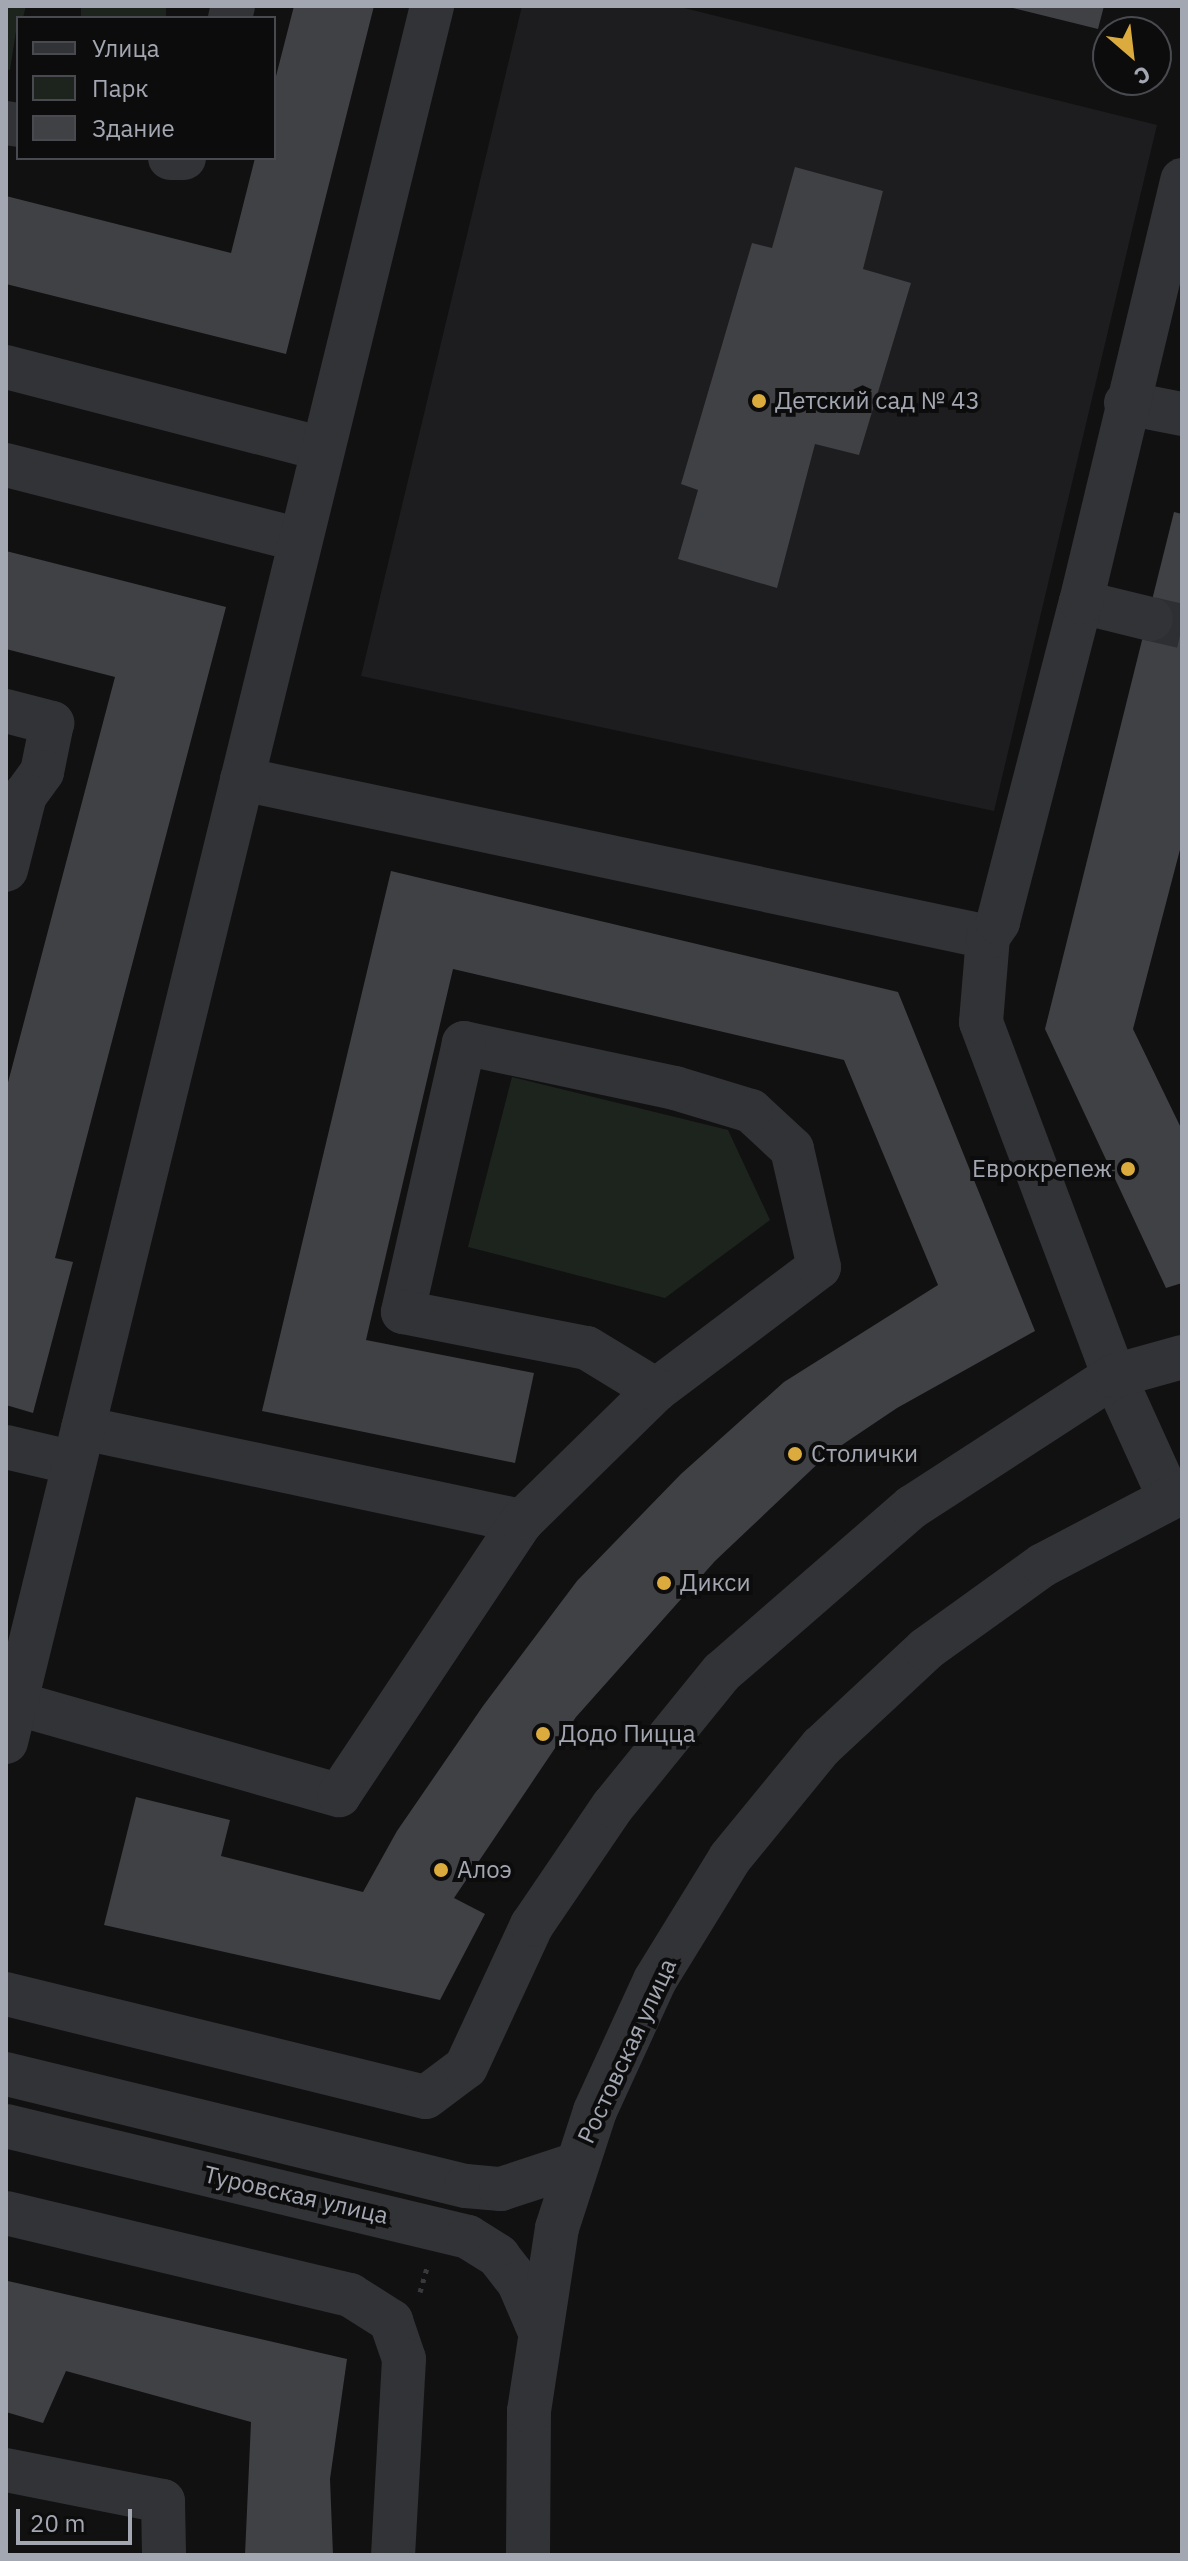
<!DOCTYPE html>
<meta charset="utf-8">
<style>
body{margin:0}
#map{position:relative;width:1188px;height:2561px;overflow:hidden;background:#111112;font-family:"IBM Plex Sans",sans-serif}
div>[style]{position:absolute}
[style*='--x']{left:calc(var(--x)*1px);top:calc(var(--y)*1px);width:calc(var(--w)*1px);rotate:calc(var(--a)*1deg)}
.built>*{inset:0;background:#1d1d1f}
.green>*{inset:0;background:#1d241e;transform-origin:0 0}
.building>*{inset:0;background:#404145}
.minor-tunnel>*{height:44px;margin-top:-22px;transform-origin:0;background:repeating-linear-gradient(90deg,#2e2f32 0 44px,transparent 0 66px)}
.path>*{height:5px;margin-top:-2.5px;transform-origin:0;background:repeating-linear-gradient(90deg,#38393d 0 4px,transparent 0 10px)}
.minor>*{height:44px;margin:-22px;padding:0 22px;transform-origin:22px;border-radius:22px;background:#323336}
.dots>*{width:22px;height:22px;translate:-50% -50%;box-sizing:border-box;border:4px solid #0c0c0d;border-radius:50%}
span{translate:-50% -50%;white-space:nowrap;text-align:center;line-height:1.15;-webkit-text-stroke:8px #0c0c0d;paint-order:stroke}
.poi-label{font-size:24px;color:#a3a7b1}
.left{translate:0 -50%;text-align:left}
.right{translate:-100% -50%;text-align:right}
.street-label{font-size:24px;color:#a3a7b1}
.frame{position:absolute;inset:0;border:8px solid #a3a7b1;pointer-events:none}
.legend{position:absolute;left:16px;top:16px;width:260px;height:144px;box-sizing:border-box;background:#0c0c0d;border:2px solid #484a4f;margin:0;padding:10px 14px;list-style:none;font-size:24px;color:#a3a7b1}
.legend li{display:flex;align-items:center;gap:16px;height:40px}
.legend b{width:40px;border:2px solid #484a4f}
.north{position:absolute;left:1092px;top:16px;width:80px;height:80px;box-sizing:border-box;background:#0c0c0d;border:2px solid #484a4f;border-radius:50%;rotate:152deg;font-size:22px;font-weight:700;line-height:32px;text-align:center;color:#a3a7b1}
.north::after{content:'';display:block;margin:auto;width:28px;height:36px;background:#dcab3e;clip-path:polygon(50% 0,100% 100%,50% 72%,0 100%)}
.scale{position:absolute;left:16px;top:2509px;width:116px;height:36px;box-sizing:border-box;border:4px solid #a3a7b1;border-top:0;padding-left:10px;font-size:24px;line-height:28px;white-space:nowrap;color:#a3a7b1;-webkit-text-stroke:6px #0c0c0d;paint-order:stroke}
</style>
<div id="map">
<div class="built">
<div style="clip-path:polygon(522px 6px,676px 6px,1157px 125px,994px 811px,361px 676px)"></div>
</div>
<div class="green">
<div style="clip-path:polygon(6px 6px,26px 6px,23px 18px,18px 18px,10px 70px,6px 69px)"></div>
<div style="left:81px;top:6px;width:85px;height:12px"></div>
<div style="clip-path:polygon(512px 1077px,728px 1130px,770px 1220px,665px 1298px,468px 1247px)"></div>
</div>
<div class="building">
<div style="clip-path:polygon(294px 6px,374px 6px,286px 354px,6px 284px,6px 196px,231px 253px,255px 158px,274px 158px,274px 84px)"></div>
<div style="clip-path:polygon(1005px 6px,1104px 6px,1098px 29px)"></div>
<div style="clip-path:polygon(795px 167px,883px 191px,863px 269px,911px 283px,859px 455px,815px 444px,777px 588px,678px 559px,698px 490px,681px 484px,752px 243px,772px 248px)"></div>
<div style="clip-path:polygon(1174px 512px,1182px 514px,1182px 842px,1133px 1029px,1182px 1130px,1182px 1283px,1166px 1288px,1045px 1029px)"></div>
<div style="clip-path:polygon(6px 551px,226px 607px,55px 1258px,73px 1262px,33px 1413px,6px 1405px,6px 1090px,115px 677px,6px 649px)"></div>
<div style="clip-path:polygon(391px 871px,898px 992px,1035px 1331px,897px 1408px,827px 1455px,715px 1561px,576px 1717px,454px 1898px,485px 1914px,440px 2000px,104px 1925px,136px 1797px,230px 1820px,221px 1856px,363px 1892px,397px 1831px,483px 1706px,577px 1581px,681px 1474px,784px 1382px,938px 1285px,844px 1060px,453px 969px,366px 1340px,534px 1373px,515px 1463px,262px 1411px)"></div>
<div style="clip-path:polygon(8px 2281px,347px 2359px,330px 2479px,333px 2555px,245px 2555px,251px 2422px,66px 2371px,43px 2423px,6px 2412px)"></div>
</div>
<div class="minor-tunnel">
<div style="--x:1151;--y:619;--w:32;--a:13"></div>
</div>
<div class="path">
<div style="--x:420;--y:2292;--w:26;--a:-74"></div>
</div>
<div class="minor">
<div style="--x:230;--y:18;--w:12;--a:-76"></div>
<div style="--x:6;--y:123;--w:12;--a:9"></div>
<div style="--x:170;--y:158;--w:14;--a:0"></div>
<div style="--x:6;--y:367;--w:327;--a:14.5"></div>
<div style="--x:1126;--y:403;--w:57;--a:11.1"></div>
<div style="--x:6;--y:465;--w:303;--a:14.3"></div>
<div style="--x:1081;--y:602;--w:72;--a:13.7"></div>
<div style="--x:6;--y:711;--w:48;--a:14.6"></div>
<div style="--x:52;--y:723;--w:50;--a:101.5"></div>
<div style="--x:42;--y:772;--w:29;--a:126"></div>
<div style="--x:25;--y:795;--w:77;--a:104.2"></div>
<div style="--x:242;--y:779;--w:763;--a:11.96"></div>
<div style="--x:83;--y:1428;--w:449;--a:12"></div>
<div style="--x:6;--y:1447;--w:70;--a:13.2"></div>
<div style="--x:1169;--y:1497;--w:133;--a:-114.4"></div>
<div style="--x:1114;--y:1376;--w:378;--a:-110.6"></div>
<div style="--x:981;--y:1022;--w:85;--a:-85.3"></div>
<div style="--x:988;--y:937;--w:18;--a:-56"></div>
<div style="--x:998;--y:922;--w:331;--a:-75.5"></div>
<div style="--x:1081;--y:602;--w:434;--a:-76.5"></div>
<div style="--x:15;--y:1703;--w:337;--a:15.9"></div>
<div style="--x:339;--y:1795;--w:329;--a:-56.3"></div>
<div style="--x:522;--y:1521;--w:187;--a:-44.4"></div>
<div style="--x:656;--y:1390;--w:204;--a:-37"></div>
<div style="--x:819;--y:1267;--w:121;--a:-102.9"></div>
<div style="--x:792;--y:1149;--w:56;--a:-137.2"></div>
<div style="--x:751;--y:1111;--w:79;--a:-163.2"></div>
<div style="--x:675;--y:1088;--w:216;--a:-168"></div>
<div style="--x:464;--y:1043;--w:276;--a:102.8"></div>
<div style="--x:403;--y:1312;--w:187;--a:11.1"></div>
<div style="--x:587;--y:1348;--w:81;--a:31.3"></div>
<div style="--x:6;--y:1742;--w:1788;--a:-76.21"></div>
<div style="--x:6;--y:1994;--w:432;--a:13.8"></div>
<div style="--x:426;--y:2097;--w:50;--a:-36.9"></div>
<div style="--x:466;--y:2067;--w:157;--a:-65.1"></div>
<div style="--x:532;--y:1925;--w:144;--a:-55.8"></div>
<div style="--x:613;--y:1806;--w:173;--a:-50.9"></div>
<div style="--x:722;--y:1672;--w:252;--a:-41"></div>
<div style="--x:912;--y:1507;--w:241;--a:-33"></div>
<div style="--x:1114;--y:1376;--w:71;--a:-15.6"></div>
<div style="--x:6;--y:2074;--w:473;--a:13.7"></div>
<div style="--x:466;--y:2186;--w:35;--a:5"></div>
<div style="--x:501;--y:2189;--w:80;--a:-18.2"></div>
<div style="--x:6;--y:2126;--w:475;--a:13.5"></div>
<div style="--x:468;--y:2237;--w:36;--a:32"></div>
<div style="--x:498;--y:2256;--w:34;--a:52"></div>
<div style="--x:519;--y:2283;--w:51;--a:66.9"></div>
<div style="--x:6;--y:2213;--w:354;--a:13.4"></div>
<div style="--x:350;--y:2295;--w:49;--a:32.4"></div>
<div style="--x:391;--y:2321;--w:40;--a:71.1"></div>
<div style="--x:404;--y:2359;--w:196;--a:93.2"></div>
<div style="--x:6;--y:2470;--w:160;--a:11.2"></div>
<div style="--x:163;--y:2501;--w:54;--a:88.9"></div>
<div style="--x:528;--y:2555;--w:144;--a:-89.6"></div>
<div style="--x:529;--y:2411;--w:185;--a:-81.3"></div>
<div style="--x:557;--y:2228;--w:123;--a:-72"></div>
<div style="--x:595;--y:2111;--w:144;--a:-65.4"></div>
<div style="--x:655;--y:1980;--w:143;--a:-58.4"></div>
<div style="--x:730;--y:1858;--w:144;--a:-50.7"></div>
<div style="--x:821;--y:1747;--w:144;--a:-43"></div>
<div style="--x:926;--y:1649;--w:144;--a:-35.7"></div>
<div style="--x:1043;--y:1565;--w:157;--a:-27.7"></div>
</div>
<div class="dots">
<div style="left:759px;top:401px;background:#dcab3e"></div>
<div style="left:1128px;top:1169px;background:#dcab3e"></div>
<div style="left:795px;top:1454px;background:#dcab3e"></div>
<div style="left:664px;top:1583px;background:#dcab3e"></div>
<div style="left:543px;top:1734px;background:#dcab3e"></div>
<div style="left:441px;top:1870px;background:#dcab3e"></div>
</div>
<div class="poi-label">
<span class="left" style="left:775px;top:401px">Детский сад № 43</span>
<span class="right" style="left:1112px;top:1169px">Еврокрепеж</span>
<span class="left" style="left:811px;top:1454px">Столички</span>
<span class="left" style="left:680px;top:1583px">Дикси</span>
<span class="left" style="left:559px;top:1734px">Додо Пицца</span>
<span class="left" style="left:457px;top:1870px">Алоэ</span>
</div>
<div class="street-label">
<span style="left:627px;top:2051px;rotate:-65deg">Ростовская улица</span>
<span style="left:296px;top:2195px;rotate:13deg">Туровская улица</span>
</div>
<div class="frame"></div>
<ul class="legend">
<li><b style="height:10px;background:#323336"></b>Улица</li>
<li><b style="height:22px;background:#1d241e"></b>Парк</li>
<li><b style="height:22px;background:#404145"></b>Здание</li>
</ul>
<div class="north">С</div>
<div class="scale">20 m</div>
</div>
